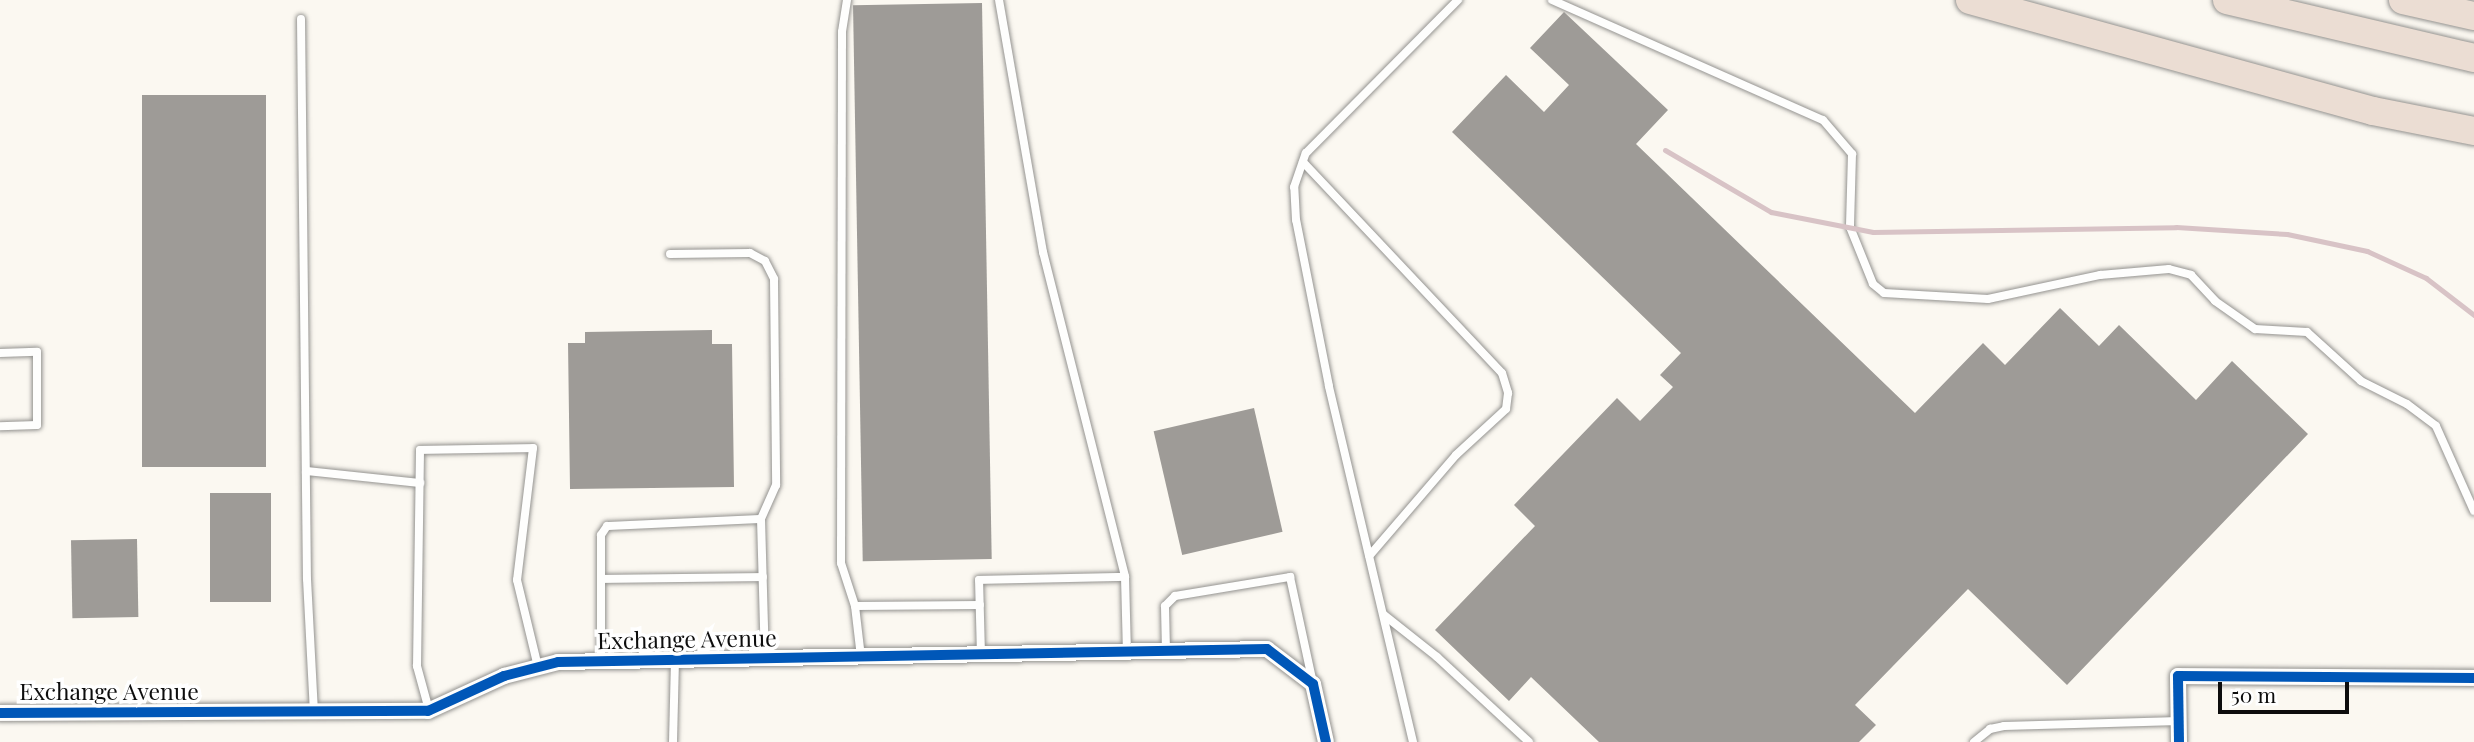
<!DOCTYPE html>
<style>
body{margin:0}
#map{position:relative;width:2474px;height:742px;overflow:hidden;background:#fbf8f1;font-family:"Playfair Display",serif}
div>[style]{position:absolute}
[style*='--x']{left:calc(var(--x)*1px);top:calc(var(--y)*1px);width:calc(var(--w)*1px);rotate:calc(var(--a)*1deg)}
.building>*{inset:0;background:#9e9b97;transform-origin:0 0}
.roads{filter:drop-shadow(0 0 2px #949390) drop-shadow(0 0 2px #949390)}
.lane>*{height:8px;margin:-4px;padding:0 4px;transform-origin:4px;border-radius:4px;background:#fefefd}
.street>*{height:16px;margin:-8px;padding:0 8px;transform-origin:8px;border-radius:8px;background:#fefefd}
.highway>*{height:28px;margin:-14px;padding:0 14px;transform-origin:14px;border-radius:14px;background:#ebddd3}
.rail>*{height:5px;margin:-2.5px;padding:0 2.5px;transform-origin:2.5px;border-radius:2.5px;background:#d8c3c6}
.cycleway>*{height:10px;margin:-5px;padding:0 5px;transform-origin:5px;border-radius:5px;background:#0057b8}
span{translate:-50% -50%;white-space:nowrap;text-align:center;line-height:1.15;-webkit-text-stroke:7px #fff;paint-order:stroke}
.street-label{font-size:23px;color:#0d0d0d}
.scale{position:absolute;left:2218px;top:682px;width:131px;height:32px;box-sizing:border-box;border:4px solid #0d0d0d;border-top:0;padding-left:9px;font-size:21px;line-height:24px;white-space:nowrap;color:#0d0d0d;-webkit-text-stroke:5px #fff;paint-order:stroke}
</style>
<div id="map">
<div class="building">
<div style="left:982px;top:3px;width:556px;height:129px;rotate:89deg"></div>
<div style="clip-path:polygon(1564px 12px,1668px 110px,1636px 144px,1915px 413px,1983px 343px,2005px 365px,2060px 308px,2099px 346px,2119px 325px,2196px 400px,2232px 361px,2308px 434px,2067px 685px,1968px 589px,1855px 705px,1876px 725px,1859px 742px,1599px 742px,1531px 677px,1509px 701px,1435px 630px,1535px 526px,1514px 505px,1617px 398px,1640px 421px,1673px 387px,1660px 375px,1681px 353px,1452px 132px,1506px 75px,1544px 112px,1569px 85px,1530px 48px)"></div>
<div style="left:142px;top:95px;width:124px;height:372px"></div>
<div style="clip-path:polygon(712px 330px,712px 344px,732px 344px,734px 487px,570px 489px,568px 343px,585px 343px,585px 332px)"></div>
<div style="left:1254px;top:408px;width:127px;height:103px;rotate:77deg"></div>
<div style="left:210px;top:493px;width:61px;height:109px"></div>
<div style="left:137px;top:539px;width:78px;height:66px;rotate:89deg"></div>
</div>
<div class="roads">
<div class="lane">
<div style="--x:847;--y:0;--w:32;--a:99"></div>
<div style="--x:842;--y:32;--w:531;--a:90.11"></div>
<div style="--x:841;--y:563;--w:45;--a:72"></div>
<div style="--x:855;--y:606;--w:51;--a:83.3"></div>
<div style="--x:999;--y:0;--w:256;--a:80.1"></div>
<div style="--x:1043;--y:252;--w:335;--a:75.8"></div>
<div style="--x:1125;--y:577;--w:75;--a:88.5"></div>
<div style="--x:1552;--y:0;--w:296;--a:23.9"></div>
<div style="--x:1823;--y:120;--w:45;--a:49.5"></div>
<div style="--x:1852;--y:154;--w:73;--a:91.6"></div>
<div style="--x:1850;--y:227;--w:61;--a:68"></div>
<div style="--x:1873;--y:284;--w:14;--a:39"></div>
<div style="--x:1884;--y:293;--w:104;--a:3.3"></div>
<div style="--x:1988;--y:299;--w:115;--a:-12.1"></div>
<div style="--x:2100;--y:275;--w:69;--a:-5"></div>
<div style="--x:2169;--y:269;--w:23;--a:15"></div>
<div style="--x:2191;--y:275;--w:35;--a:47"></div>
<div style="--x:2215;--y:301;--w:49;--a:35"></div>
<div style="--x:2255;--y:329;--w:52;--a:3.3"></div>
<div style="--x:2307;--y:332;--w:73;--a:42.2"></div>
<div style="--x:2361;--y:381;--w:51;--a:26.6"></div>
<div style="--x:2407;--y:404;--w:36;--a:37"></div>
<div style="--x:2436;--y:426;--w:93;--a:65.9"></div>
<div style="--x:301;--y:19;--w:560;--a:89.39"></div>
<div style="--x:307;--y:579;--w:133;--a:87"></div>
<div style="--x:1303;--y:162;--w:290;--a:46.7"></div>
<div style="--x:1502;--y:373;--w:21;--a:73"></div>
<div style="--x:1508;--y:393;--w:16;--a:97"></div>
<div style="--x:1506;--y:409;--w:68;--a:137.4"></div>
<div style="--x:1456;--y:455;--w:133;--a:130.7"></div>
<div style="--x:670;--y:254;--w:80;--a:-0.7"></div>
<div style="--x:750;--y:253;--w:17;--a:28"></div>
<div style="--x:765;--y:261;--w:20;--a:63"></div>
<div style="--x:774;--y:279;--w:206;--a:89.4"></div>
<div style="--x:776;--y:485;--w:37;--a:114"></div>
<div style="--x:761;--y:519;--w:140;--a:88.4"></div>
<div style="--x:0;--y:353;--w:37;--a:-2"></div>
<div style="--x:37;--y:352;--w:73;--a:90"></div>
<div style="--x:37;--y:425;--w:37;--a:178"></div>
<div style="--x:306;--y:471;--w:115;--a:6"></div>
<div style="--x:601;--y:579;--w:162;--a:-0.7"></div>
<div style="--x:855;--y:606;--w:125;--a:-0.5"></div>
<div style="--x:1384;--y:615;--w:68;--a:38.4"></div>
<div style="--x:1437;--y:657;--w:125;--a:42.7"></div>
<div style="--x:1166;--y:651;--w:45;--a:-91.3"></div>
<div style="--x:1165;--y:606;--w:14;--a:-45"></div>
<div style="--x:1175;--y:596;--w:117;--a:-9.4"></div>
<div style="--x:1290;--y:577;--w:108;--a:77.8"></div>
<div style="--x:981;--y:655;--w:75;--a:-91.5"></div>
<div style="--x:979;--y:580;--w:146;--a:-1.2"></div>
<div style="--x:601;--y:662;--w:127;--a:-90"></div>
<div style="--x:601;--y:535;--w:11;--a:-56"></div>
<div style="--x:607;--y:526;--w:154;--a:-2.6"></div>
<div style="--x:429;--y:710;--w:46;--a:-105.3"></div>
<div style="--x:417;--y:666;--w:216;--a:-89.2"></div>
<div style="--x:420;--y:450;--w:113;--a:-1"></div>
<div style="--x:533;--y:448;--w:133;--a:96.9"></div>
<div style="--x:517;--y:580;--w:89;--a:76.4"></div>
<div style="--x:673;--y:742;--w:82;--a:-88.6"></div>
<div style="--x:1413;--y:742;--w:366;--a:-103.3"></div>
<div style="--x:1329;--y:386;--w:169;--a:-101.2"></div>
<div style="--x:1296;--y:220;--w:33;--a:-93"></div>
<div style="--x:1294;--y:187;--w:36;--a:-71"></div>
<div style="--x:1306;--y:153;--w:216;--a:-45.2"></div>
<div style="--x:1974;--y:742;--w:21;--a:-39"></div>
<div style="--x:1990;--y:729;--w:14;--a:-12"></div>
<div style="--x:2004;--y:726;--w:175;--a:-1.6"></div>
</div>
<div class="street">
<div style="--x:0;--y:713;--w:428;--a:-0.3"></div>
<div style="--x:428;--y:711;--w:84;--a:-24.7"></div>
<div style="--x:504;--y:676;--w:56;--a:-14.5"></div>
<div style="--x:558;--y:662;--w:709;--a:-1.05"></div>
<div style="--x:1267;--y:649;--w:58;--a:37.3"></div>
<div style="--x:1313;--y:684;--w:59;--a:77.4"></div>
<div style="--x:2179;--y:742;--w:66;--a:-90.9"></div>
<div style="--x:2178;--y:676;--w:296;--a:0.4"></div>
</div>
<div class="highway">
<div style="--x:1970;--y:0;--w:418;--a:15.4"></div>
<div style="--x:2373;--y:111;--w:103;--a:11.2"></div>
<div style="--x:2227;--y:0;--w:254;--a:13.2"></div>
<div style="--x:2403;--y:0;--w:73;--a:12.7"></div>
</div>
</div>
<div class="rail">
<div style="--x:1665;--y:150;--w:123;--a:30.3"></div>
<div style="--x:1771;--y:212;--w:104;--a:11.1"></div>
<div style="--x:1873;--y:232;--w:303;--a:-0.9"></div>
<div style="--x:2176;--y:227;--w:111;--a:3.6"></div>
<div style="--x:2287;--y:234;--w:82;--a:12"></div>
<div style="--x:2367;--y:251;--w:65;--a:24.6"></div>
<div style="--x:2426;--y:278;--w:61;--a:37.6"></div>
</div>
<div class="cycleway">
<div style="--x:0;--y:713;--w:428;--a:-0.3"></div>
<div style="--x:428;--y:711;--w:84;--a:-24.7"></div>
<div style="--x:504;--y:676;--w:56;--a:-14.5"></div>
<div style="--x:558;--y:662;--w:709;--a:-1.05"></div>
<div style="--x:1267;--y:649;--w:58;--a:37.3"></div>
<div style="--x:1313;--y:684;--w:59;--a:77.4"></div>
<div style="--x:2179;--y:742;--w:66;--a:-90.9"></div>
<div style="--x:2178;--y:676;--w:296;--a:0.4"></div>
</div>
<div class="street-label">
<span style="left:687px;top:639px;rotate:-1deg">Exchange Avenue</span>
<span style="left:109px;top:691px">Exchange Avenue</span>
</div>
<div class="scale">50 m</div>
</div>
